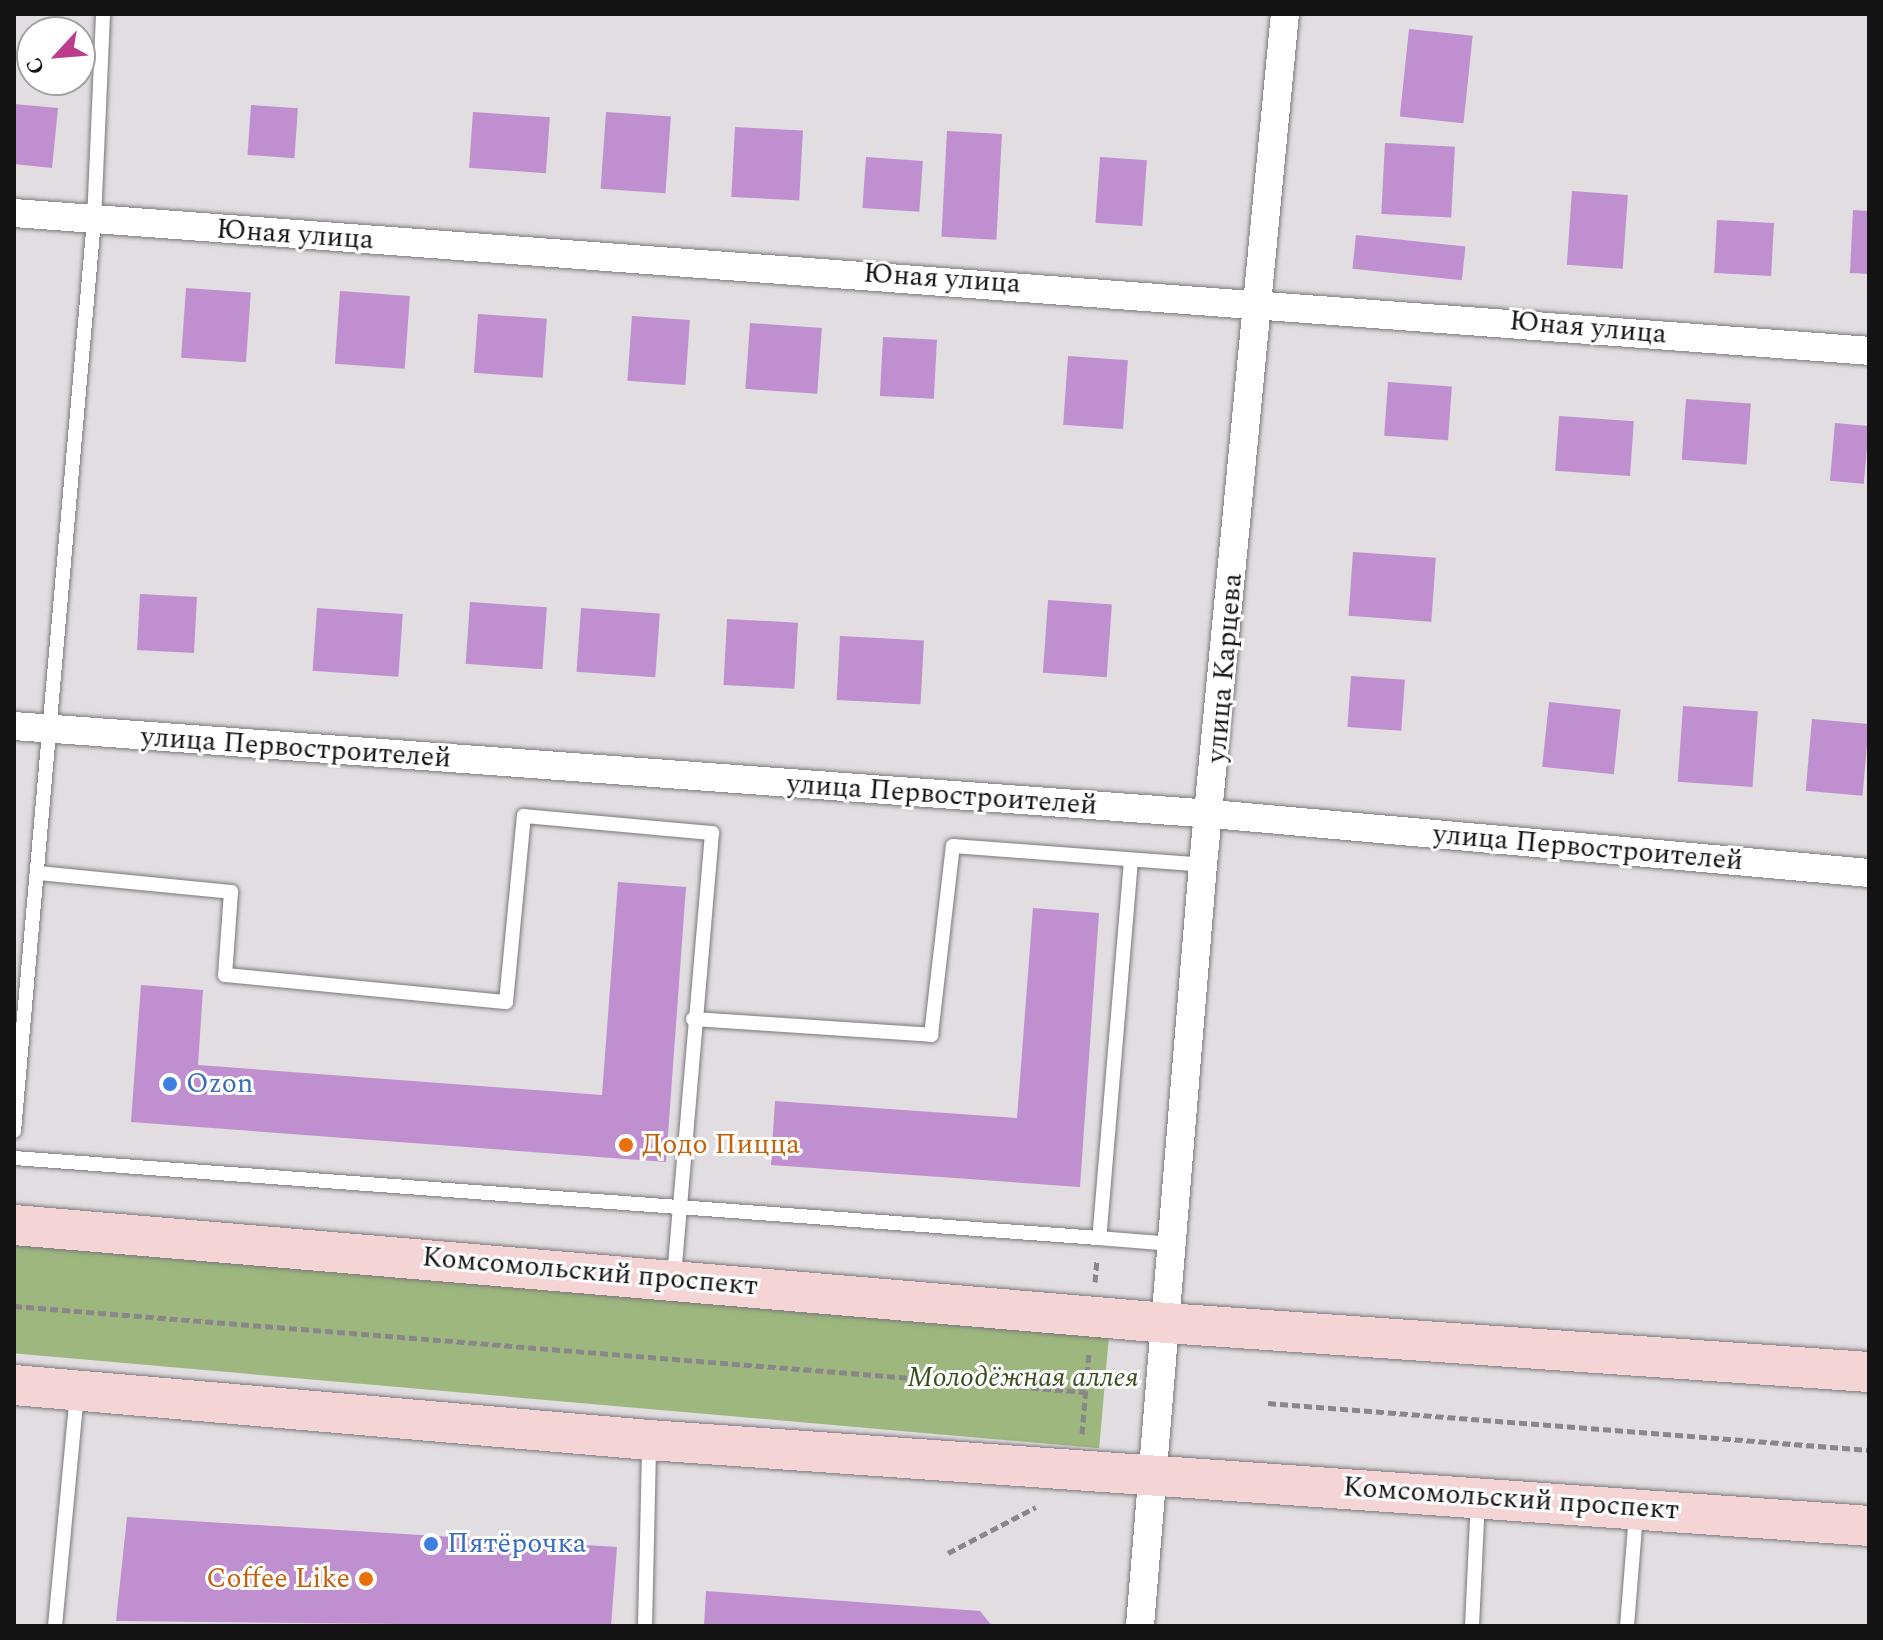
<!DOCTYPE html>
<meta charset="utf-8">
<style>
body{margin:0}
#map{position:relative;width:1883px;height:1640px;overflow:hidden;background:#e1dde1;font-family:Spectral,serif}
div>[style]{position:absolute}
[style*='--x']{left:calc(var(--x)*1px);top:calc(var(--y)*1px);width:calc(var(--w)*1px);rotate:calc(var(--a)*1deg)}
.green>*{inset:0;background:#9db77e;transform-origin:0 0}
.building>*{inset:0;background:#bf8fd0;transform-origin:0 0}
.path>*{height:5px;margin-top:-2.5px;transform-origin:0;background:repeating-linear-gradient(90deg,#898789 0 8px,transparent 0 12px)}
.roads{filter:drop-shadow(0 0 2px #7b787b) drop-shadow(0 0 2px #7b787b)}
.lane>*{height:14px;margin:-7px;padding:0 7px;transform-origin:7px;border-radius:7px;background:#fff}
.street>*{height:28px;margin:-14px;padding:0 14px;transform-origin:14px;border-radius:14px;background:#fff}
.secondary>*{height:40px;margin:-20px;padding:0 20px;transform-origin:20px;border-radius:20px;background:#f5d4d6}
.dots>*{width:22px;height:22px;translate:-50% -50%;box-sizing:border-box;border:4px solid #fff;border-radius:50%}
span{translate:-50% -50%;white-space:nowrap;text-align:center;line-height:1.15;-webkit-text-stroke:6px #fff;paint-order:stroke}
.street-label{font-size:28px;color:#151415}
.shop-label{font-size:28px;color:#366cbe}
.left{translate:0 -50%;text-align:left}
.food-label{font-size:28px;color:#c56008}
.right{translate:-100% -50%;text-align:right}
.park-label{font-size:28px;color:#3a501c;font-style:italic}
.frame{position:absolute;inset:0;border:16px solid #151415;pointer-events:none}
.north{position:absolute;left:16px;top:16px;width:80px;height:80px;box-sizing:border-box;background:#fff;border:2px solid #a1a1a1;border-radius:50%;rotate:244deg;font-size:22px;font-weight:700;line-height:32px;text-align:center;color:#151415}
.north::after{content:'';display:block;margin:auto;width:28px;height:36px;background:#bb3d8b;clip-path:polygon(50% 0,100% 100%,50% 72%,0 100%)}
</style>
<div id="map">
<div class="green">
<div style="left:14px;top:1242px;width:1099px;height:111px;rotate:5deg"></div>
</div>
<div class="building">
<div style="left:1409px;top:29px;width:64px;height:88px;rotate:6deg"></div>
<div style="clip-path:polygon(14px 104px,58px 108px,52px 168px,14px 164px)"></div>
<div style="left:251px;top:105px;width:47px;height:50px;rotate:4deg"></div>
<div style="left:473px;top:112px;width:77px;height:56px;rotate:4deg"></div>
<div style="left:606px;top:112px;width:65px;height:77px;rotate:4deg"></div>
<div style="left:735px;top:127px;width:68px;height:70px;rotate:3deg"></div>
<div style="left:947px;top:131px;width:55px;height:106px;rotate:3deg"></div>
<div style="left:1385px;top:143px;width:70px;height:71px;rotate:3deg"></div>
<div style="left:866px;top:157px;width:57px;height:51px;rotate:4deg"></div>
<div style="left:1100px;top:157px;width:47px;height:66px;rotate:4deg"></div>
<div style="left:1572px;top:191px;width:56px;height:74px;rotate:4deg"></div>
<div style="clip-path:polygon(1853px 210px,1869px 211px,1869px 274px,1850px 273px)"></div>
<div style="left:1717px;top:220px;width:57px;height:53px;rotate:3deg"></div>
<div style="left:1356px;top:235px;width:110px;height:34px;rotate:6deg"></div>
<div style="left:186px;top:288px;width:65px;height:70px;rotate:4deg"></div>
<div style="left:340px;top:291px;width:70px;height:73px;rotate:4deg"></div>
<div style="left:478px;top:314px;width:69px;height:59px;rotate:4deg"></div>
<div style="left:632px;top:316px;width:58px;height:65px;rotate:4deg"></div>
<div style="left:750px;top:323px;width:72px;height:66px;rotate:4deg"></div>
<div style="left:883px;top:337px;width:54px;height:59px;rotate:3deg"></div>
<div style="left:1068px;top:356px;width:60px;height:69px;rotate:4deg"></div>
<div style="left:1388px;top:382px;width:64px;height:54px;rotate:4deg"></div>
<div style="left:1686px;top:399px;width:65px;height:61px;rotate:4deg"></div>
<div style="left:1559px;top:416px;width:75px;height:55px;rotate:4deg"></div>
<div style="left:1835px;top:423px;width:34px;height:58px;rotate:5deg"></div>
<div style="left:1353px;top:552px;width:83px;height:64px;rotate:4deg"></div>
<div style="left:140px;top:594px;width:57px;height:56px;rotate:3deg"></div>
<div style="left:1048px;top:600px;width:64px;height:73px;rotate:4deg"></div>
<div style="left:470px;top:602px;width:77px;height:62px;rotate:4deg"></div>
<div style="left:317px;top:608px;width:86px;height:63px;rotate:4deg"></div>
<div style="left:581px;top:608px;width:79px;height:64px;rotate:4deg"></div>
<div style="left:727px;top:619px;width:71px;height:66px;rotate:3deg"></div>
<div style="left:840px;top:636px;width:84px;height:64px;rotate:3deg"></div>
<div style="left:1351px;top:676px;width:54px;height:51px;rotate:4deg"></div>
<div style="left:1549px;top:702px;width:72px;height:65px;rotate:6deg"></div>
<div style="left:1683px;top:706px;width:75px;height:76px;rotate:4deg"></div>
<div style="left:1812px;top:719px;width:57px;height:72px;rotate:5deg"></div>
<div style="clip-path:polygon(618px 882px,686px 887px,666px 1162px,131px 1122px,141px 985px,203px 990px,198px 1065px,602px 1095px)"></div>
<div style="clip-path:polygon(1033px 908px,1099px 913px,1080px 1187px,771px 1165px,775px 1101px,1017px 1118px)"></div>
<div style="clip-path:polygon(127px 1517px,617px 1547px,611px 1626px,116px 1621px)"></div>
<div style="clip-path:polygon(706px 1591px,980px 1611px,992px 1626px,704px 1626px)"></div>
</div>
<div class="path">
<div style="--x:1095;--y:1282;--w:22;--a:-85"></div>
<div style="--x:14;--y:1306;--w:1075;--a:4.59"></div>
<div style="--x:1268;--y:1403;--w:603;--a:4.47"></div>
<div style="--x:1082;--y:1434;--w:82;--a:-85.1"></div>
<div style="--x:948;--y:1553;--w:99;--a:-27.6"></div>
</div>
<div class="roads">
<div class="lane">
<div style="--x:1131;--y:860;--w:379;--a:94.8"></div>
<div style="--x:1099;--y:1238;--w:73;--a:4.7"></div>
<div style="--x:38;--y:873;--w:194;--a:5.6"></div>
<div style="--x:231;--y:892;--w:83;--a:94.1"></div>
<div style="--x:225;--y:975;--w:282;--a:5.5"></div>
<div style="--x:506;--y:1002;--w:187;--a:-84.5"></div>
<div style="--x:524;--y:816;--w:189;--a:5.2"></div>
<div style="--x:712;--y:833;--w:446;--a:94.9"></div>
<div style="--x:693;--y:1019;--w:239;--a:3.8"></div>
<div style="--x:931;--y:1035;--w:190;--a:-83.4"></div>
<div style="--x:953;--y:846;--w:251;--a:4.3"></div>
<div style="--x:14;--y:1131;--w:914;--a:-84.98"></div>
<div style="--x:94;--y:221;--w:207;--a:-87.5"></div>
<div style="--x:14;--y:1158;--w:1088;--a:4.22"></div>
<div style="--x:55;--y:1626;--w:235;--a:-84.6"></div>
<div style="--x:645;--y:1626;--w:182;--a:-88.7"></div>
<div style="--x:1472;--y:1626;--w:125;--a:-87.3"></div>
<div style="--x:1627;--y:1626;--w:113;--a:-85.4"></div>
</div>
<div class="street">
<div style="--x:14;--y:213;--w:1860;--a:4.25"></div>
<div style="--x:14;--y:726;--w:1201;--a:4.2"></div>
<div style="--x:1212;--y:814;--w:660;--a:5.13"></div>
<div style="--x:1140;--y:1626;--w:764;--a:-85.27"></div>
<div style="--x:1203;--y:865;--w:855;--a:-84.5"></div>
</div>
<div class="secondary">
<div style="--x:14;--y:1225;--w:1156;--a:4.86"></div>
<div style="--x:1166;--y:1323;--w:705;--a:3.99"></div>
<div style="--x:14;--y:1385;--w:637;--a:4.95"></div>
<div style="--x:649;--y:1440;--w:1223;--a:4.03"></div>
</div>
</div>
<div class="dots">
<div style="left:170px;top:1084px;background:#3f7fe0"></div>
<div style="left:626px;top:1145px;background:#e8710a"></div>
<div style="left:431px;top:1544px;background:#3f7fe0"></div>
<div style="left:366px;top:1579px;background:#e8710a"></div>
</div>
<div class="street-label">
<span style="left:295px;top:235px;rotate:4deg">Юная улица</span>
<span style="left:942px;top:279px;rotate:4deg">Юная улица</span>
<span style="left:1588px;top:328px;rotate:5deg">Юная улица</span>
<span style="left:1225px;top:668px;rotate:-85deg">улица Карцева</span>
<span style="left:296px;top:748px;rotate:4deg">улица Первостроителей</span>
<span style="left:942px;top:795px;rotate:4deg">улица Первостроителей</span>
<span style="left:1588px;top:848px;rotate:5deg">улица Первостроителей</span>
<span style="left:590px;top:1272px;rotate:5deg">Комсомольский проспект</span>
<span style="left:1511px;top:1499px;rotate:4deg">Комсомольский проспект</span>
</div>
<div class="shop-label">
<span class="left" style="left:186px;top:1084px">Ozon</span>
<span class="left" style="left:447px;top:1544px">Пятёрочка</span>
</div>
<div class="food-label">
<span class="left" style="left:642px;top:1145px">Додо Пицца</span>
<span class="right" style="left:350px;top:1579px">Coffee Like</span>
</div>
<div class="park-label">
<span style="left:1023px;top:1378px">Молодёжная аллея</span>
</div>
<div class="frame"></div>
<div class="north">С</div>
</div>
